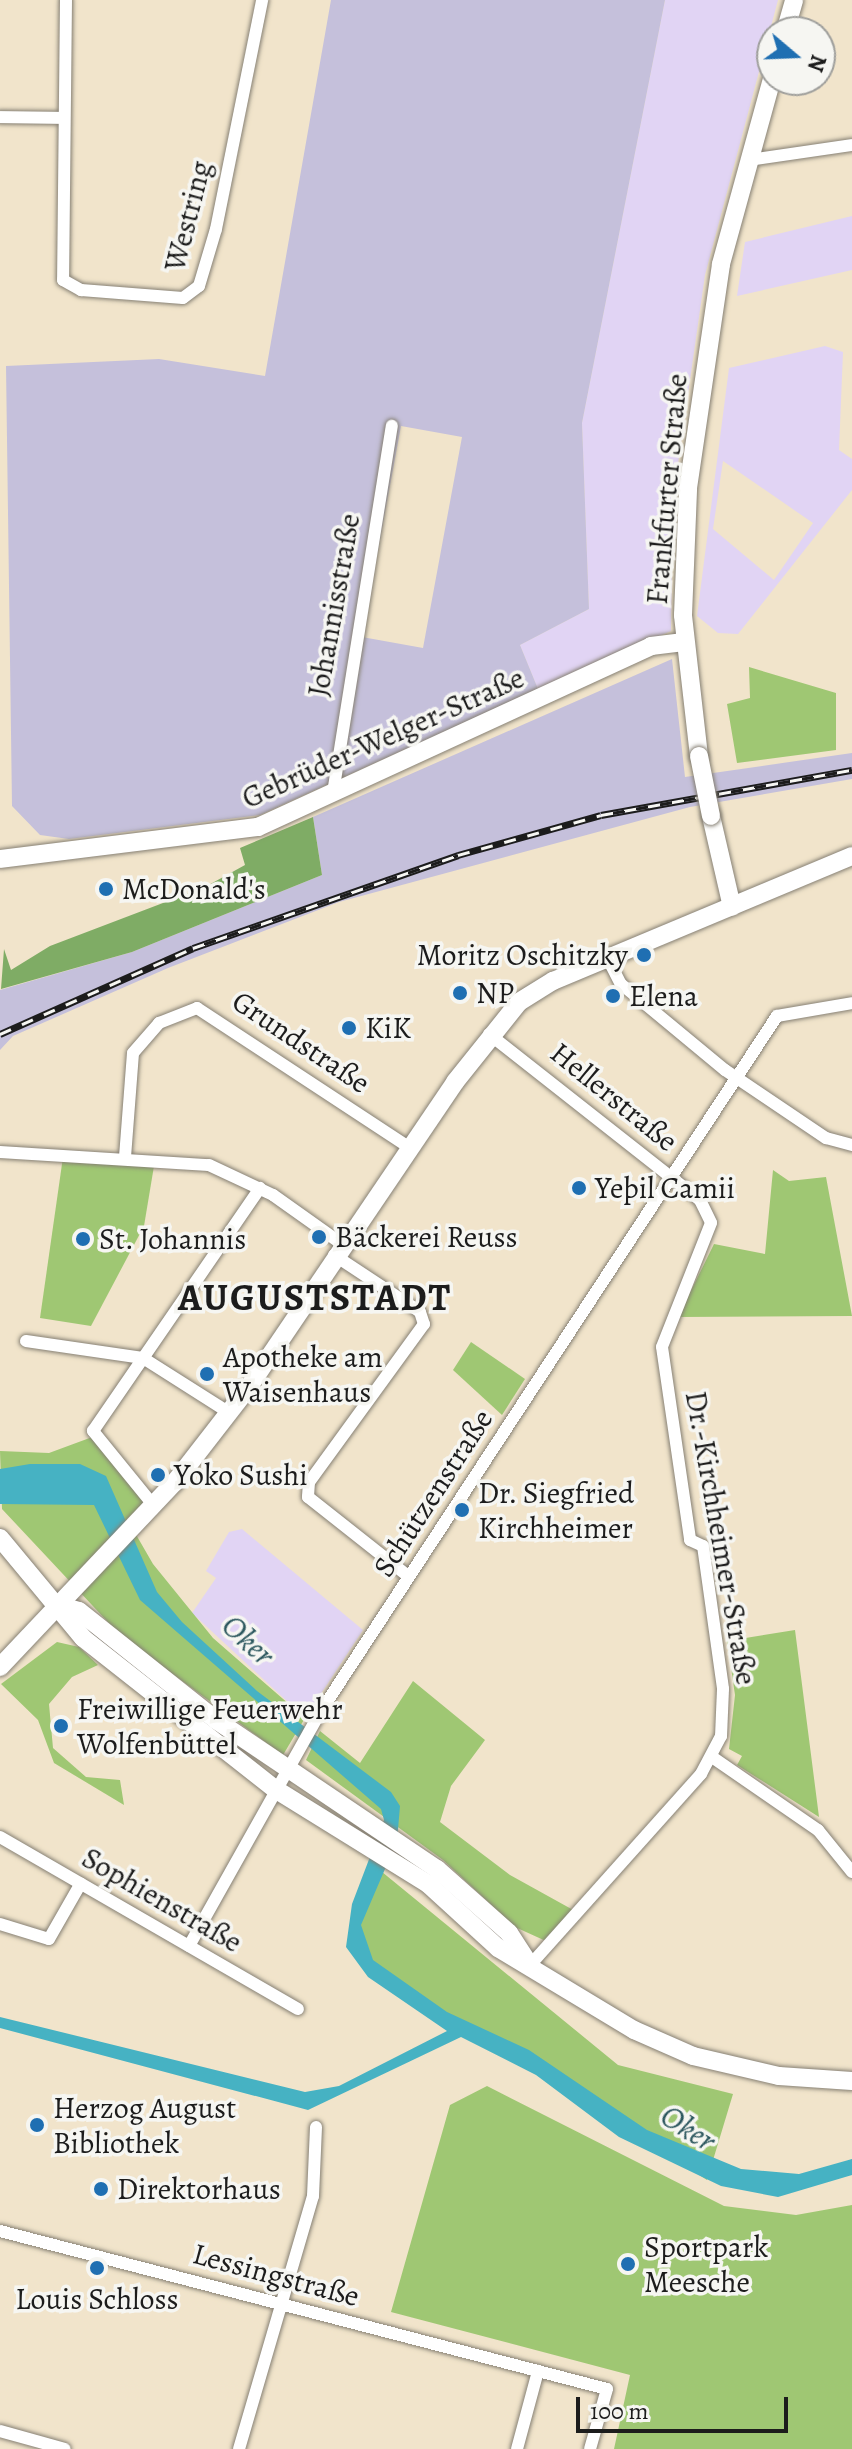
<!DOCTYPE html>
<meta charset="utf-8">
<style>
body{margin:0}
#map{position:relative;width:852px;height:2449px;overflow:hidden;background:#f1e4cb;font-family:Alegreya,serif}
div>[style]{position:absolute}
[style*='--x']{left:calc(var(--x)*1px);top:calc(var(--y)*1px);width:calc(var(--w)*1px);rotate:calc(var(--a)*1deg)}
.built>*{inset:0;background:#e1d4f4}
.industrial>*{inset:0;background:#c5c0db}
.green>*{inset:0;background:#9fc773}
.forest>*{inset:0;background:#7fac65}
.water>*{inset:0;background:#46b2c3}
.roads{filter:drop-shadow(0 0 2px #868074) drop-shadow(0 0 2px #868074)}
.street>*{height:12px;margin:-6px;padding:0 6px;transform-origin:6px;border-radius:6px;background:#fff}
.secondary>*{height:18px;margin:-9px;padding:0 9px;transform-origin:9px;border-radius:9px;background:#fff}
.rail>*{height:7px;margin-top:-3.5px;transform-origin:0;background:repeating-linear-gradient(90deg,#f6f6f2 0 12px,#1c1c1c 0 24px);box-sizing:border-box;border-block:2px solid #1c1c1c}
.bridges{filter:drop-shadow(0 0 2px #868074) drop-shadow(0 0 2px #868074)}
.secondary-bridge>*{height:18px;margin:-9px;padding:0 9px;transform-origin:9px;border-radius:9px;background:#fff}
.dots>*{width:22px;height:22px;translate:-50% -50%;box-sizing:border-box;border:4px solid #f6f6f2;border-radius:50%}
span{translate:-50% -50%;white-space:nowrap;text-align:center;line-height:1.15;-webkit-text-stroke:7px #f6f6f2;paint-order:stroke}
.street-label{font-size:30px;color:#1c1c1c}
.poi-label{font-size:30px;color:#1c1c1c}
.left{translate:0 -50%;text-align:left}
.right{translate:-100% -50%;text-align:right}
.water-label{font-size:32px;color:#2d585f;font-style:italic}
.district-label{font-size:38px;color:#1c1c1c;font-weight:700;letter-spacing:2px}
.north{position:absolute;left:756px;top:16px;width:80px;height:80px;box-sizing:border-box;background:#f6f6f2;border:2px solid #9f9f9c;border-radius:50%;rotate:109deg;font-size:22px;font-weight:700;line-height:32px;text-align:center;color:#1c1c1c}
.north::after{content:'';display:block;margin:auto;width:28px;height:36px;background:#1f6fb2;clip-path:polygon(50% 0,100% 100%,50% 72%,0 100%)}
.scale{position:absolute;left:576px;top:2397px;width:212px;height:36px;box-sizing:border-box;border:4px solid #1c1c1c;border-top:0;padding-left:10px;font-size:24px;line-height:28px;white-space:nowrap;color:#1c1c1c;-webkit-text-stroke:6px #f6f6f2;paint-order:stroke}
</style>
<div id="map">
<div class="built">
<div style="clip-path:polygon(665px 0,778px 0,705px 275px,673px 499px,671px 631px,538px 689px,520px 645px,589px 609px,582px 423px)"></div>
<div style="clip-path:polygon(852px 216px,852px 270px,737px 296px,745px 242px)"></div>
<div style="clip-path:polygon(evenodd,825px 346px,843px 352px,839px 450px,852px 459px,852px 490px,738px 634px,718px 633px,697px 616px,729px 368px,825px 346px,723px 461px,813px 523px,774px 580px,713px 529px,723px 461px)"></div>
<div style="clip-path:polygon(242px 1529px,363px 1630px,305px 1718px,192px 1613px,216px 1578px,206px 1571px,229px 1532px)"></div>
</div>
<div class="industrial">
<div style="clip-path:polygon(evenodd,331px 0,665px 0,582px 423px,589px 609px,520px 645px,538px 689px,260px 815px,69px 839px,40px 835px,12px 806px,6px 366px,159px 359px,265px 376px,331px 0,401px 426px,462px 437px,423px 648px,362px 637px,401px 426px)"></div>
<div style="clip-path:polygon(672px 659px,685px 777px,852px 753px,852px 779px,690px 807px,339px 902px,168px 968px,13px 1036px,0 1050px,0 990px,132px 952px,322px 875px,313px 817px)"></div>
</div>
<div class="green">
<div style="clip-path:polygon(749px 667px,836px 693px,836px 750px,737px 763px,727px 704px,750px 698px)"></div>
<div style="clip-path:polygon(63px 1157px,155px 1160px,144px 1226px,91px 1326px,40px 1318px)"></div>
<div style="clip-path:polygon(773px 1170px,789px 1181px,826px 1177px,852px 1316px,678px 1317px,714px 1244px,765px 1254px)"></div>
<div style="clip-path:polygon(471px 1342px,525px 1379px,502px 1415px,453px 1370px)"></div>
<div style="clip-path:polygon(95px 1436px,148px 1499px,127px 1519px,153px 1564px,213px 1638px,305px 1718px,283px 1755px,121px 1636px,2px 1509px,0 1451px,49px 1453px)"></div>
<div style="clip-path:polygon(795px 1630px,804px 1700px,819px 1817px,737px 1765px,742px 1756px,729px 1749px,735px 1695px,727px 1641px)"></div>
<div style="clip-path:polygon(57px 1642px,79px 1647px,98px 1665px,72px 1677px,49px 1704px,53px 1748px,86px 1777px,120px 1780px,124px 1805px,54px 1763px,38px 1720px,1px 1684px)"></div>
<div style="clip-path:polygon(413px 1681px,485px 1740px,451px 1786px,440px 1822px,510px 1875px,575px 1911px,548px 1942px,515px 1927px,443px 1860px,306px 1760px,320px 1731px,360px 1763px)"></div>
<div style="clip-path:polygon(376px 1867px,618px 2065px,733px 2094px,707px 2180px,503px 2048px,462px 2032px,357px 1949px,361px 1898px)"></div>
<div style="clip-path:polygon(487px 2086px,724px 2206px,796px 2215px,852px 2205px,852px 2449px,614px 2449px,630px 2375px,391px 2312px,450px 2105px)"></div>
</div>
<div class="forest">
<div style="clip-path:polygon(313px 817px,322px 875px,132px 952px,1px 989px,4px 949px,11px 970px,50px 946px,205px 887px,245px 865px,240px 848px)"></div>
</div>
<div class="water">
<div style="clip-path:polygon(30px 1464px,80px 1464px,106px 1476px,157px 1592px,182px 1622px,257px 1691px,391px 1792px,400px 1806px,397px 1841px,361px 1925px,373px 1960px,447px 2012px,529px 2050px,647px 2130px,741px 2169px,799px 2174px,852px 2159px,852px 2175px,778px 2197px,721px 2186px,619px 2137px,536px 2075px,461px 2037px,308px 2110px,0 2028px,0 2017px,305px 2092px,339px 2086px,447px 2031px,368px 1977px,346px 1947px,352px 1904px,384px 1820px,381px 1809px,140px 1600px,94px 1505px,0 1504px,0 1469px)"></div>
</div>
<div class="roads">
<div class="street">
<div style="--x:66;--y:0;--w:280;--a:90.6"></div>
<div style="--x:63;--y:280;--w:21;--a:29"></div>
<div style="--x:81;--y:290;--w:102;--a:4.5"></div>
<div style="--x:183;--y:298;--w:20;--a:-37"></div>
<div style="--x:199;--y:286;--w:59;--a:-73.4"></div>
<div style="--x:216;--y:229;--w:234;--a:-78.6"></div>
<div style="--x:0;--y:117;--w:64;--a:0.9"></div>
<div style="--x:749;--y:160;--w:104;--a:-8.3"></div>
<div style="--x:333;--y:793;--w:372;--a:-80.9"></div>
<div style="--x:607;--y:957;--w:30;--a:63"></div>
<div style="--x:621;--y:984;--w:135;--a:39.6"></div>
<div style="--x:725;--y:1070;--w:122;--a:34"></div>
<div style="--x:826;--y:1138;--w:27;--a:15"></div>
<div style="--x:489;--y:1034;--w:268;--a:38.2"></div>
<div style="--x:700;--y:1200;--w:25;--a:64"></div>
<div style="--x:711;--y:1223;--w:133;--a:111.6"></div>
<div style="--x:662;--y:1347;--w:195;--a:81.7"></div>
<div style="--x:690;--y:1540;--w:14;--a:25"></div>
<div style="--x:703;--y:1546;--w:144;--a:82"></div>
<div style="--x:723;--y:1689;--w:47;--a:92.4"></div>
<div style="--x:721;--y:1736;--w:43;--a:117.8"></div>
<div style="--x:701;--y:1774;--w:256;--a:131.8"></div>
<div style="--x:0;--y:1152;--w:209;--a:3.6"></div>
<div style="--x:209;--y:1165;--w:71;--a:25.1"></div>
<div style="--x:273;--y:1195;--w:85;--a:35.4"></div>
<div style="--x:125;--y:1157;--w:104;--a:-85.6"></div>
<div style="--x:133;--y:1053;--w:40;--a:-49"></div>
<div style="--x:159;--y:1023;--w:41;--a:-21.5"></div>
<div style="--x:197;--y:1008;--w:254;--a:33.3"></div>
<div style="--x:334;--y:1255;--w:103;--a:33.5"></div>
<div style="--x:420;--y:1312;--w:13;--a:72"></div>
<div style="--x:424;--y:1324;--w:195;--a:126"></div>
<div style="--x:309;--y:1482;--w:15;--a:94"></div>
<div style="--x:308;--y:1497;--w:127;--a:38.3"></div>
<div style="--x:26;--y:1341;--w:118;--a:8.3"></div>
<div style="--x:143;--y:1358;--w:101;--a:32.4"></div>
<div style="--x:154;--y:1506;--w:97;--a:-129.1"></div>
<div style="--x:93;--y:1431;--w:295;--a:-55.5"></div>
<div style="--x:712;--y:1757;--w:129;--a:34.6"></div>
<div style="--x:818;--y:1830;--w:54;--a:51"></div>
<div style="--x:0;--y:1837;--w:344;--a:30"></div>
<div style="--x:0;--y:1924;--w:51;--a:17"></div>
<div style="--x:49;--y:1939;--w:64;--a:-60.3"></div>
<div style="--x:189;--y:1946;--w:266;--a:-60.7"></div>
<div style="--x:319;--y:1714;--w:835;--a:-56.73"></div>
<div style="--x:777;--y:1016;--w:76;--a:-9.8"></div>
<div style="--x:0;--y:2231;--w:627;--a:14.59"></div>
<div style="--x:607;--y:2389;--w:62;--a:105.8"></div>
<div style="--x:0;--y:2431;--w:67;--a:15.5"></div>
<div style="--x:239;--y:2449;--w:264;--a:-73.7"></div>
<div style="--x:313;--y:2196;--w:69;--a:-87.5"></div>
<div style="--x:517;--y:2449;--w:81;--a:-74.9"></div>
</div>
<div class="secondary">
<div style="--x:785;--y:32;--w:33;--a:-74"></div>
<div style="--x:699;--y:756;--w:142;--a:-96.5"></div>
<div style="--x:683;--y:615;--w:127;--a:-87.7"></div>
<div style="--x:688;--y:488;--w:226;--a:-81.6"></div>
<div style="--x:721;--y:264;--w:192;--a:-74.6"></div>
<div style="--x:711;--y:816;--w:93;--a:77"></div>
<div style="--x:0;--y:859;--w:260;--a:-7.1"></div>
<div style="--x:258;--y:827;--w:433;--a:-24.7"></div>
<div style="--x:651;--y:646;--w:33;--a:-7"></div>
<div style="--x:0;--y:1538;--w:130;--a:50.3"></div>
<div style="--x:83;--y:1638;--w:244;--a:38.2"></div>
<div style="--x:275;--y:1789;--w:180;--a:31.8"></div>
<div style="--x:428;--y:1884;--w:95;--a:42.4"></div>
<div style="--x:498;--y:1948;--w:159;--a:31.1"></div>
<div style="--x:634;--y:2030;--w:64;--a:23.8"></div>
<div style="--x:693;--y:2056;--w:88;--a:13.1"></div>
<div style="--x:779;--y:2076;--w:73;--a:3.9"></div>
<div style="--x:59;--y:1605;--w:21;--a:17"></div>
<div style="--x:79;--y:1611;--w:175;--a:38.5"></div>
<div style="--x:216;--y:1720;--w:267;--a:34"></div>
<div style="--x:437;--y:1869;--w:96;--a:41.6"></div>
<div style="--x:509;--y:1933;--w:35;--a:57"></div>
<div style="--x:0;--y:1667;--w:255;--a:-46.6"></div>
<div style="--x:175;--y:1482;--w:119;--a:-52.2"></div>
<div style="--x:248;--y:1388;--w:369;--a:-55.9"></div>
<div style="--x:455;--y:1082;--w:102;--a:-51.3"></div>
<div style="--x:519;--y:1002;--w:40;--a:-32"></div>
<div style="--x:553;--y:981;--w:324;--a:-22.7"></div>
</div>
</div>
<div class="rail">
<div style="--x:0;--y:1034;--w:211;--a:-24"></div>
<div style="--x:193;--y:948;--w:281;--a:-19.3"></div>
<div style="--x:458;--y:855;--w:148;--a:-15.6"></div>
<div style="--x:601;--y:815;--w:255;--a:-10.2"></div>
</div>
<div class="bridges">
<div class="secondary-bridge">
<div style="--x:699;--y:756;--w:61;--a:78.7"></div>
</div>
</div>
<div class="dots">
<div style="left:106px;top:889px;background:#1f6fb2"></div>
<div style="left:644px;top:955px;background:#1f6fb2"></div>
<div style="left:460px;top:993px;background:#1f6fb2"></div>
<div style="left:613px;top:996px;background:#1f6fb2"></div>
<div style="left:349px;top:1028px;background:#1f6fb2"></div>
<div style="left:579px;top:1188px;background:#1f6fb2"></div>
<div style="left:319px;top:1237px;background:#1f6fb2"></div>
<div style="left:83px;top:1239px;background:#1f6fb2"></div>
<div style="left:207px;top:1374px;background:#1f6fb2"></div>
<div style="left:158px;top:1475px;background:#1f6fb2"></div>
<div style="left:462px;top:1510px;background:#1f6fb2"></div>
<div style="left:61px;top:1726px;background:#1f6fb2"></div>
<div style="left:37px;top:2125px;background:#1f6fb2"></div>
<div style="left:101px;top:2189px;background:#1f6fb2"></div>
<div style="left:628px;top:2264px;background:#1f6fb2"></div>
<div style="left:97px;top:2268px;background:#1f6fb2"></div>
</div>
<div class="street-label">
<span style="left:188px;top:216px;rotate:-76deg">Westring</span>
<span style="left:667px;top:489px;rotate:-85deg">Frankfurter Straße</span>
<span style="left:334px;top:605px;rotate:-80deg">Johannisstraße</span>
<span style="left:383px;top:738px;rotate:-24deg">Gebrüder-Welger-Straße</span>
<span style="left:301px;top:1042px;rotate:34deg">Grundstraße</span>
<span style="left:614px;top:1097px;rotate:39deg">Hellerstraße</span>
<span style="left:433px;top:1493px;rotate:-57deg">Schützenstraße</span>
<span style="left:721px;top:1538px;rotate:80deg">Dr.-Kirchheimer-Straße</span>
<span style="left:162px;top:1900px;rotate:30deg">Sophienstraße</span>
<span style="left:276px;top:2275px;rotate:15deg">Lessingstraße</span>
</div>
<div class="poi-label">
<span class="left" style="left:122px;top:889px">McDonald's</span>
<span class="right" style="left:628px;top:955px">Moritz Oschitzky</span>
<span class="left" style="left:476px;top:993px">NP</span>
<span class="left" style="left:629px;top:996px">Elena</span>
<span class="left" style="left:365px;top:1028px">KiK</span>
<span class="left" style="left:595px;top:1188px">Yeþil Camii</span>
<span class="left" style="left:335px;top:1237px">Bäckerei Reuss</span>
<span class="left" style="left:99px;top:1239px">St. Johannis</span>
<span class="left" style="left:223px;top:1374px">Apotheke am<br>Waisenhaus</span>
<span class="left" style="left:174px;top:1475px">Yoko Sushi</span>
<span class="left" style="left:478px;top:1510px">Dr. Siegfried<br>Kirchheimer</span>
<span class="left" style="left:77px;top:1726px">Freiwillige Feuerwehr<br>Wolfenbüttel</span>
<span class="left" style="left:53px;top:2125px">Herzog August<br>Bibliothek</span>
<span class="left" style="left:117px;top:2189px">Direktorhaus</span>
<span class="left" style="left:644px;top:2264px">Sportpark<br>Meesche</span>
<span style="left:97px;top:2299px">Louis Schloss</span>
</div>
<div class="water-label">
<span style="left:248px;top:1640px;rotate:43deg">Oker</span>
<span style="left:688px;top:2128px;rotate:33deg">Oker</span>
</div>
<div class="district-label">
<span style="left:315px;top:1298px">AUGUSTSTADT</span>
</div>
<div class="north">N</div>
<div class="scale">100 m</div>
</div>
